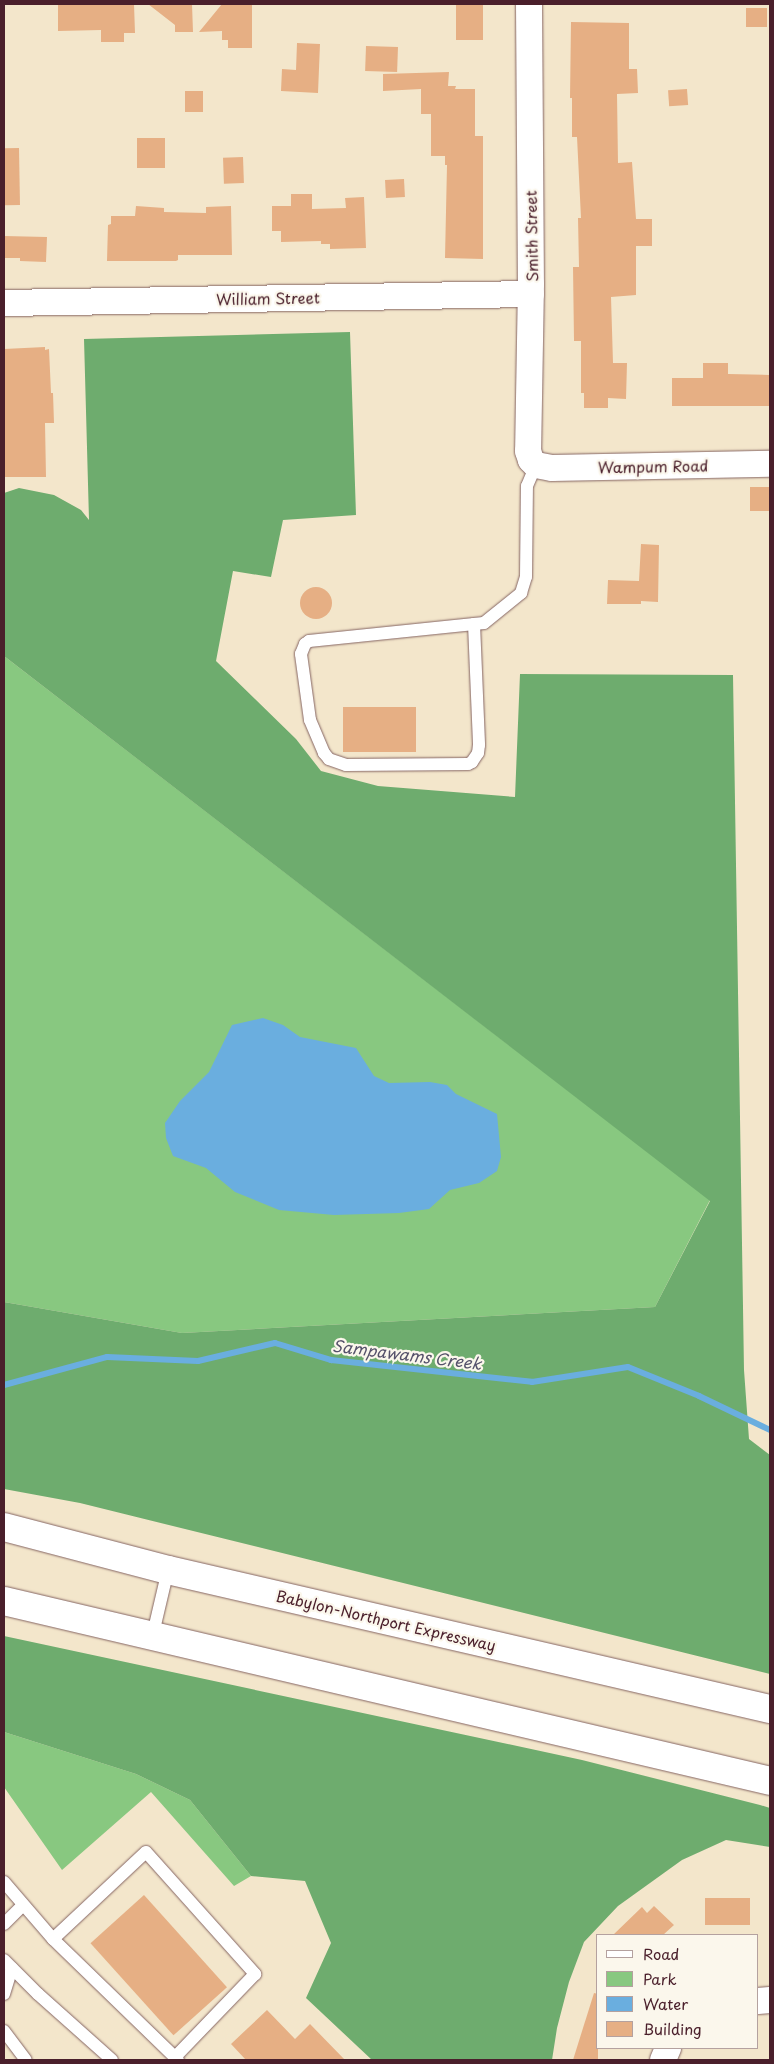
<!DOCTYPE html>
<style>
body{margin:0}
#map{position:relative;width:774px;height:2064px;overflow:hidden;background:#f3e6cb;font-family:"Playpen Sans",sans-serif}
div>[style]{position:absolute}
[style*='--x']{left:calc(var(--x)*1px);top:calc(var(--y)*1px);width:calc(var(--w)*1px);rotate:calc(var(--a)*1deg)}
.green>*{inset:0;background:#88c880}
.forest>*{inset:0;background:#6eac6e}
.water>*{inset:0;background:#6aaedf}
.stream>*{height:6px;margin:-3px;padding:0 3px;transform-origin:3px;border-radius:3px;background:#6aaedf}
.building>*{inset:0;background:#e6af84;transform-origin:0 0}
.round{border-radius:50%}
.roads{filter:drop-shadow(0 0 1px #856563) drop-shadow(0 0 1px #856563)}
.service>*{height:12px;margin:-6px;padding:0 6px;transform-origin:6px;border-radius:6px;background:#fff}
.minor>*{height:26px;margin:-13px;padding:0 13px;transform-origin:13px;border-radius:13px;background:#fff}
.primary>*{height:28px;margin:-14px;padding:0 14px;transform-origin:14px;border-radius:14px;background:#fff}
span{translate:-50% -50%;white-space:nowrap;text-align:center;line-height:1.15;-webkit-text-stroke:4.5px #fbf7ec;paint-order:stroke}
.street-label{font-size:15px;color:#4a1f2b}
.water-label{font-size:16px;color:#55516a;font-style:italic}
.frame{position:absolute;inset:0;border:5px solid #4a1f2b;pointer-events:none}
.legend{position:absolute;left:596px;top:1934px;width:162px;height:115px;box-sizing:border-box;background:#fbf7ec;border:1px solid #b4a19f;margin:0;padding:6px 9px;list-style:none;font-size:15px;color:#4a1f2b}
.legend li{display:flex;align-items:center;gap:10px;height:25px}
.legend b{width:25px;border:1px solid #b4a19f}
</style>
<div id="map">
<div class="green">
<div style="clip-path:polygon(4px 656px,710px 1200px,655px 1307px,182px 1333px,4px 1302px)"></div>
<div style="clip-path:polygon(4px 1732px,136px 1774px,190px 1800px,251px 1876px,234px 1886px,151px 1792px,62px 1870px,4px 1787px)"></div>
</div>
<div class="forest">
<div style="clip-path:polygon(350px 332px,356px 515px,283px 520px,271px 577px,233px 571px,216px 661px,296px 739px,321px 771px,378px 786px,515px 797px,520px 674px,733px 675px,744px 1370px,749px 1439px,770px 1455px,770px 1674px,80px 1503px,4px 1489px,4px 1302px,182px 1333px,655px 1307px,710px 1201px,4px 656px,4px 493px,19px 488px,54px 495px,81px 510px,89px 520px,84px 339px)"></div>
<div style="clip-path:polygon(4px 1636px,582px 1760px,760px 1805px,770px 1808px,770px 1847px,726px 1840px,682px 1860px,618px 1906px,584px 1942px,569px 1982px,557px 2028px,552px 2060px,372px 2060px,306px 1998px,331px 1943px,305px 1881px,251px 1876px,190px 1800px,136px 1774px,4px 1732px)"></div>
</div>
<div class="water">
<div style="clip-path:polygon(263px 1018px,283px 1025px,300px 1037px,356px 1048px,374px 1076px,389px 1083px,430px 1082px,447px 1085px,456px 1094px,497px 1114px,501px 1157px,497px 1171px,479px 1183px,450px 1190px,429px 1209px,399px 1213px,334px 1215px,279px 1210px,235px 1192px,206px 1168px,173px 1156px,166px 1138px,165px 1123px,180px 1101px,209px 1072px,232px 1025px)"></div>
</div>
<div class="stream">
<div style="--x:4;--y:1385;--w:107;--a:-15.2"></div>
<div style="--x:107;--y:1357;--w:91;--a:2.5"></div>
<div style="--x:198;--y:1361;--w:79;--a:-13.2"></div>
<div style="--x:275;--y:1343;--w:59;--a:16.9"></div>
<div style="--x:331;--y:1360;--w:202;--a:6.2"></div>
<div style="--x:532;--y:1382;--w:97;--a:-8.9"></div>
<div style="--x:628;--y:1367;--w:77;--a:22.2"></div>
<div style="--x:699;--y:1396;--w:79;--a:25.6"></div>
</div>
<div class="building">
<div style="clip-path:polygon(58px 4px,134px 4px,135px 33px,124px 33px,124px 42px,101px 42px,101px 30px,58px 31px)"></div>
<div style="clip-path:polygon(148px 4px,192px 4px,193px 32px,175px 32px,175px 25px)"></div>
<div style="clip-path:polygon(222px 4px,252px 4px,252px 48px,228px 48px,228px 40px,222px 40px,222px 31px,199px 32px)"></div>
<div style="left:456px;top:4px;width:27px;height:36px"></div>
<div style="left:746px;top:8px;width:21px;height:19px"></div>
<div style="clip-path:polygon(571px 22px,629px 23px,629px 69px,637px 69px,638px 93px,617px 94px,618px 163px,632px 162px,636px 219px,652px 219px,652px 246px,636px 246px,636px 295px,611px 297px,613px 363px,627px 363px,626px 399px,608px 398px,608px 408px,584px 408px,584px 393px,581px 393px,581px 341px,574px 341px,573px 267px,579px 267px,578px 218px,581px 218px,577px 137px,572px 137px,572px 98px,570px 98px)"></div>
<div style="clip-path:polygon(297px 43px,320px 44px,318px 93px,281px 91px,282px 69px,296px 70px)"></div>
<div style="left:366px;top:46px;width:32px;height:25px;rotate:2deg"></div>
<div style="clip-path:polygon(449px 72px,448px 86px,456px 86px,455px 89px,475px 89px,475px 136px,483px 136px,483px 259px,445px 258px,447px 165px,445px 165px,445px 156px,431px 156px,431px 114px,421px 114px,421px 89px,383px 91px,383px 74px)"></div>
<div style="left:687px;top:89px;width:16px;height:19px;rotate:86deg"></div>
<div style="left:185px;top:91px;width:18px;height:21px"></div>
<div style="left:137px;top:138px;width:28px;height:30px"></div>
<div style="left:19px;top:148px;width:57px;height:15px;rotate:89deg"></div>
<div style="left:243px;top:157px;width:26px;height:20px;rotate:88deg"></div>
<div style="left:404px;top:179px;width:18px;height:19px;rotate:87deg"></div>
<div style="clip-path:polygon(291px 194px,312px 194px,312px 209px,346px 208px,345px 198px,364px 197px,366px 248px,330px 249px,330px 244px,321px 244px,321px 241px,281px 242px,281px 231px,272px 231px,272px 206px,291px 206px)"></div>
<div style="clip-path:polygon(136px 206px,164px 208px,164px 212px,206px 213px,206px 207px,231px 206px,232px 255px,178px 255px,178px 260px,176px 261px,107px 261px,108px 225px,111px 224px,111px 216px,135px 216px)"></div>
<div style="clip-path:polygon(4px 236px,47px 237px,46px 262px,20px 261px,20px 258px,4px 258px)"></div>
<div style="clip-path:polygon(45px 347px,45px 350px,49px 349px,51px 393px,53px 393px,54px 423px,45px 423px,46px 477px,4px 477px,4px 349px)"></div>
<div style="clip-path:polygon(703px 363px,728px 363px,728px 374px,770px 375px,770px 406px,672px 406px,672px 378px,703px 378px)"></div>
<div style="left:770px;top:487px;width:24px;height:20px;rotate:90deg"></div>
<div style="clip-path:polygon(641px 544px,659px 545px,658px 602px,641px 601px,641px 604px,607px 604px,608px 580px,639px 581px)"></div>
<div class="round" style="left:300px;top:587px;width:32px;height:32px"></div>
<div style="left:343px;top:707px;width:73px;height:45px"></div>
<div style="left:144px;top:1895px;width:124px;height:72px;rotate:48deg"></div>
<div style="left:705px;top:1898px;width:45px;height:27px"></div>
<div style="clip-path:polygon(654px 1906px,674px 1925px,663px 1935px,613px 1935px,642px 1907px,647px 1913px)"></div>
<div style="clip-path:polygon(594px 1993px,598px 1994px,598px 2060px,573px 2060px)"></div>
<div style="clip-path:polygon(267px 2010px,295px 2039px,310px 2024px,345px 2060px,246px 2060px,231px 2044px)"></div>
</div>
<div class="roads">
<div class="service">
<div style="--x:474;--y:624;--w:121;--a:87.6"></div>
<div style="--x:479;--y:745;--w:8;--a:97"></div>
<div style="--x:478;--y:753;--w:11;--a:124"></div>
<div style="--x:472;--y:762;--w:4;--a:153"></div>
<div style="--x:468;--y:764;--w:122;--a:179.5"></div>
<div style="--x:346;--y:765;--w:18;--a:-161"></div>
<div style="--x:329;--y:759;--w:8;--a:-130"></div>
<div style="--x:324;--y:753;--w:36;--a:-113"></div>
<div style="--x:310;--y:720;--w:67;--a:-97.8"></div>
<div style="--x:301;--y:654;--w:11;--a:-68"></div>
<div style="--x:305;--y:644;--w:5;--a:-37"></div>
<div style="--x:309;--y:641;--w:166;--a:-5.9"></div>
<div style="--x:474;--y:624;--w:10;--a:-6"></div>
<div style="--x:484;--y:623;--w:48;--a:-39"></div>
<div style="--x:521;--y:593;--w:17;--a:-73"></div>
<div style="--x:526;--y:577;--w:91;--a:-89.4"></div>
<div style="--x:527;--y:486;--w:23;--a:-67"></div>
<div style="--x:152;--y:1638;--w:70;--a:-76.8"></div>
<div style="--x:4;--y:1882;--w:75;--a:49.3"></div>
<div style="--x:53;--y:1939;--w:174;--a:44.1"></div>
<div style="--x:4;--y:1924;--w:27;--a:-45"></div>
<div style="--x:53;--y:1939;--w:127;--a:-43.1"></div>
<div style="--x:146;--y:1852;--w:164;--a:48.2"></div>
<div style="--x:255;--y:1974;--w:115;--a:133.9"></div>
<div style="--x:4;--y:1960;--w:48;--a:45"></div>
<div style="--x:38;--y:1994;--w:99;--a:41.7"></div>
<div style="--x:4;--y:1994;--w:27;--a:-73"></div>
<div style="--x:4;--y:2031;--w:36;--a:53"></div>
</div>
<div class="minor">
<div style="--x:529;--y:4;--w:280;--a:89.6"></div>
<div style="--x:531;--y:284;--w:167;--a:91"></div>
<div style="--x:528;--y:451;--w:9;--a:72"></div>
<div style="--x:531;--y:460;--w:7;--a:45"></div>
<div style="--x:536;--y:465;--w:16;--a:11"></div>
<div style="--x:552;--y:468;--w:218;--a:-1.1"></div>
<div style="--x:4;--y:303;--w:527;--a:-0.98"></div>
<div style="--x:758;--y:2001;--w:12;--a:-5"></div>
<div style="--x:663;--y:2060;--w:13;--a:-67"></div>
</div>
<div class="primary">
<div style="--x:4;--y:1527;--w:170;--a:14.7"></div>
<div style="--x:168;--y:1570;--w:618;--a:13"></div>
<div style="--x:4;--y:1601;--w:787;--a:13.22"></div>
</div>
</div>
<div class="street-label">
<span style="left:531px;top:236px;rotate:-91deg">Smith Street</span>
<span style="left:268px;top:298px;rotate:-1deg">William Street</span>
<span style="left:653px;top:466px;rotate:-1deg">Wampum Road</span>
<span style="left:386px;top:1620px;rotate:13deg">Babylon-Northport Expressway</span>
</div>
<div class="water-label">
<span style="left:407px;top:1354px;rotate:7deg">Sampawams Creek</span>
</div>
<div class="frame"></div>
<ul class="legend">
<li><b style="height:6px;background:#fff"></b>Road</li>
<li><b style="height:14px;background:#88c880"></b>Park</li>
<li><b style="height:14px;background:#6aaedf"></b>Water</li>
<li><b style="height:14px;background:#e6af84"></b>Building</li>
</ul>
</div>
